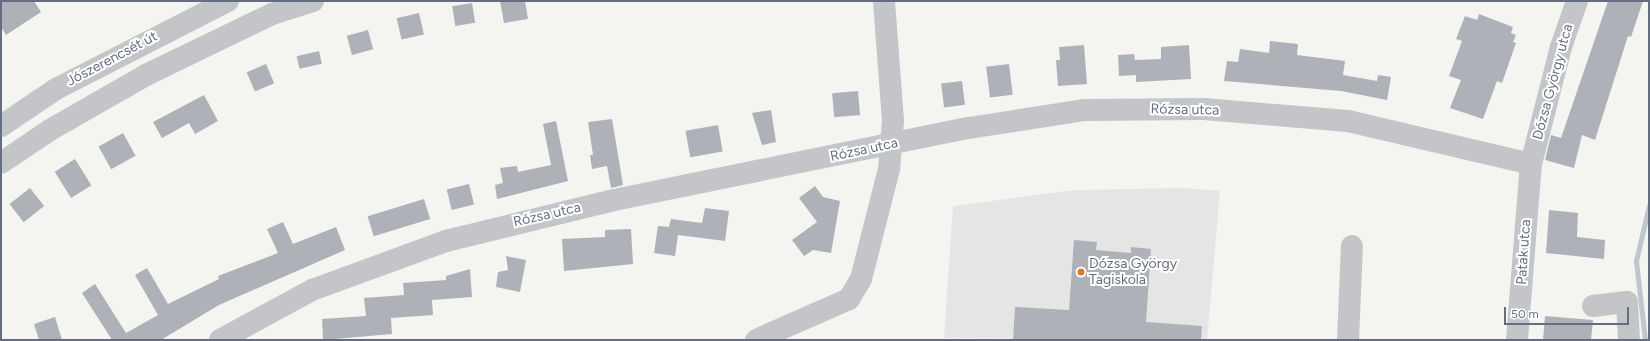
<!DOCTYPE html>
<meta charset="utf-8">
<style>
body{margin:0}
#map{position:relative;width:1650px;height:341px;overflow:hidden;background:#f4f4f1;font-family:Figtree,sans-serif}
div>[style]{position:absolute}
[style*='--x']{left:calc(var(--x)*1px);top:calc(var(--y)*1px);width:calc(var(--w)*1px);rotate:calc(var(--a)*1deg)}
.built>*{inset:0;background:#e4e5e4}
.stream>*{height:5px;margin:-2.5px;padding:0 2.5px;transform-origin:2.5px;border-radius:2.5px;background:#bfc6cd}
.building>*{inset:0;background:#aeb2b8;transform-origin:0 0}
.minor>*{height:22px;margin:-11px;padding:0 11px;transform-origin:11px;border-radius:11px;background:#c3c5c9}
.dots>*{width:11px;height:11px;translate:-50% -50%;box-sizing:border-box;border:2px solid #fff;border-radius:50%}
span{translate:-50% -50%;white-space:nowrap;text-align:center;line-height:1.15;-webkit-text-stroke:4px #fff;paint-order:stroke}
.street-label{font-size:14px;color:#656e80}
.poi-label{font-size:14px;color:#656e80}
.left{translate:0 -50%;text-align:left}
.frame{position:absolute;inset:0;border:2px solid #656e80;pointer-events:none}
.scale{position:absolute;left:1504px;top:307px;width:125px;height:18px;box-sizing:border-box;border:2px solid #656e80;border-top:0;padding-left:5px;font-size:12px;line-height:14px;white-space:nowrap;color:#656e80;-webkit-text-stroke:3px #fff;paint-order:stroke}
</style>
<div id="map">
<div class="built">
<div style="clip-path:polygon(1184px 188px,1220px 191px,1207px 340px,944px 338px,953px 206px,1076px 190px)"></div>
</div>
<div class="stream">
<div style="--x:1645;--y:340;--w:80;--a:-96.5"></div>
<div style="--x:1636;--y:261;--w:57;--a:-76.9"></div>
</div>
<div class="building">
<div style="clip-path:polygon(1px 1px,34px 1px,41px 12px,6px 35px,1px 27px)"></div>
<div style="clip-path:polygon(500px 1px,525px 1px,528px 19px,504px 23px)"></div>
<div style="clip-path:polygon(1608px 1px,1643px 1px,1631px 37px,1628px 36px,1595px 140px,1582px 135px,1574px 168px,1545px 160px,1551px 135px,1561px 138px)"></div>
<div style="left:472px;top:3px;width:20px;height:20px;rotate:81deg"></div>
<div style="left:419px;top:13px;width:22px;height:23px;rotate:77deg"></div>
<div style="clip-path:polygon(1479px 14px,1513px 27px,1511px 33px,1516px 35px,1513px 42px,1516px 43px,1502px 83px,1497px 81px,1483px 119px,1450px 108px,1461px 80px,1449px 76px,1462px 41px,1456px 39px,1465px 16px,1477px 20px)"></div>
<div style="left:368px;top:30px;width:20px;height:22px;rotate:75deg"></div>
<div style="clip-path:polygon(1270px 41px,1298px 44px,1297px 55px,1345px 61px,1343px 75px,1377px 81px,1378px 75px,1391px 77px,1387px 100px,1341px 91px,1224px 81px,1227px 61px,1238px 62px,1240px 49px,1269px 53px)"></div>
<div style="clip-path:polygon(1084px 45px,1087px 84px,1058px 86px,1056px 60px,1060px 60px,1059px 47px)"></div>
<div style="clip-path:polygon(1189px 45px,1191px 79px,1136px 82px,1136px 75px,1119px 76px,1118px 55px,1134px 54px,1135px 60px,1161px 59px,1161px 47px)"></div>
<div style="left:319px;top:51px;width:13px;height:23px;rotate:77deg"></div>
<div style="left:266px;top:64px;width:21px;height:21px;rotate:67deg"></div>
<div style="left:1009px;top:64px;width:31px;height:23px;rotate:83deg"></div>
<div style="left:962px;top:81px;width:24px;height:21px;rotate:83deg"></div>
<div style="left:858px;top:91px;width:24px;height:26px;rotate:85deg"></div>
<div style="clip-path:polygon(204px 95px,218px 121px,195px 134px,189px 123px,162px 138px,153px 122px)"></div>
<div style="clip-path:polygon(771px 110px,776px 142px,762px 145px,752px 113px)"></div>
<div style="clip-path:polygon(612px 119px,623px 185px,611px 188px,607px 166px,592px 169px,590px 155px,593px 155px,588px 122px)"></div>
<div style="clip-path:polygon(556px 121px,568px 181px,497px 199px,495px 185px,503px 183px,500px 168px,517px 166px,518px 172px,551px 165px,543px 124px)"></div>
<div style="left:718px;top:125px;width:27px;height:33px;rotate:80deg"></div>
<div style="left:123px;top:133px;width:26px;height:28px;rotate:61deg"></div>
<div style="left:75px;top:159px;width:31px;height:24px;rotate:58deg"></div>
<div style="left:469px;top:184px;width:21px;height:23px;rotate:76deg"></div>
<div style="clip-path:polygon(815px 186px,823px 197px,840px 201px,831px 253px,813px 250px,804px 256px,792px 240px,817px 222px,799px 198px)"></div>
<div style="left:30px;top:188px;width:23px;height:26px;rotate:52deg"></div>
<div style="left:424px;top:199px;width:21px;height:59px;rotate:73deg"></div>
<div style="clip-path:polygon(705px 208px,729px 211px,725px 241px,678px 235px,675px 256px,654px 253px,658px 226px,669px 227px,671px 219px,702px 223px)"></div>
<div style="clip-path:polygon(1549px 210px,1578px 213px,1577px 237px,1605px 240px,1604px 259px,1546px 253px)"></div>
<div style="clip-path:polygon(283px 222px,293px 244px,336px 227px,345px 250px,219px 305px,161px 340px,112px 340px,82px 293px,95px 284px,126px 333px,158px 315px,135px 275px,147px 268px,168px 304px,219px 279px,218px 276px,278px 253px,267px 229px)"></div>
<div style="clip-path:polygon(631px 229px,633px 264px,564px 271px,562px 239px,605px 237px,605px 230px)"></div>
<div style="clip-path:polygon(1074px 240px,1097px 242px,1096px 250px,1131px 253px,1131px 247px,1151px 249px,1146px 322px,1202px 326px,1201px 340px,1013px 340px,1015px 307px,1069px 310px)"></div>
<div style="clip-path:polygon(506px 256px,526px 260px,520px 292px,496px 287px,498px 272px,508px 270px)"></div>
<div style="clip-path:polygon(470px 269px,472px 297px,432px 300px,433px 315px,391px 318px,392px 334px,323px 340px,322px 319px,366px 316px,364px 298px,404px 295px,403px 283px,446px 280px,446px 276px)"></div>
<div style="clip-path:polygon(1545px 316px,1593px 320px,1591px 340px,1543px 340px)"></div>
<div style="clip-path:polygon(55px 317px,62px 340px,39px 340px,34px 324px)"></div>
</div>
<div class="minor">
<div style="--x:1;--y:126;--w:66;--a:-33.9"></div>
<div style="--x:56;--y:89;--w:193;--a:-27.1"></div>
<div style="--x:1;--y:163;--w:59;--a:-34"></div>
<div style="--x:50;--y:130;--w:111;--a:-29.8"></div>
<div style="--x:146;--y:75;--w:140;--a:-25.8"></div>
<div style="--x:272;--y:14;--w:43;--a:-17.6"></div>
<div style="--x:1593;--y:306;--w:34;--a:-7"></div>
<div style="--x:1627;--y:302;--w:38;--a:87"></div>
<div style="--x:220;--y:340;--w:105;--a:-28.5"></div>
<div style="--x:312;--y:290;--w:143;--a:-20.1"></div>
<div style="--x:446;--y:241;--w:173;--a:-13.7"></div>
<div style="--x:614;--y:200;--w:362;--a:-11.5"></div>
<div style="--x:969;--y:128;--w:116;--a:-8.9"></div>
<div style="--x:1084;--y:110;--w:120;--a:-0.5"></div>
<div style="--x:1204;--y:109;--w:144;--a:4.8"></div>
<div style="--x:1348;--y:121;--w:188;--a:13.2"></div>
<div style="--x:756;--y:340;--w:102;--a:-23.8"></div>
<div style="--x:849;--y:299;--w:23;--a:-59"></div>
<div style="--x:861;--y:279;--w:114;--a:-75.7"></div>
<div style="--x:889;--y:169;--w:48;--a:-85.2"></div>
<div style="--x:893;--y:121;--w:120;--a:-94.3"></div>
<div style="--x:1348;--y:340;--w:94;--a:-87.6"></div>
<div style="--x:1517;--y:340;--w:177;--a:-85.5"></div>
<div style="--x:1531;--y:164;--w:121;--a:-75.6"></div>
<div style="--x:1561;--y:47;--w:49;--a:-70.8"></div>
</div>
<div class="dots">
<div style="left:1081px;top:272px;background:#d67c2f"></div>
</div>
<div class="street-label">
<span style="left:112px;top:59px;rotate:-28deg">Jószerencsét út</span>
<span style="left:1553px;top:82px;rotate:-75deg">Dózsa György utca</span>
<span style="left:1185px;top:110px;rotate:1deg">Rózsa utca</span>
<span style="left:864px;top:150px;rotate:-12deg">Rózsa utca</span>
<span style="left:547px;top:215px;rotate:-13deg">Rózsa utca</span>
<span style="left:1524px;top:252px;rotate:-86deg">Patak utca</span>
</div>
<div class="poi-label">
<span class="left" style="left:1089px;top:272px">Dózsa György<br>Tagiskola</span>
</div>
<div class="frame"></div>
<div class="scale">50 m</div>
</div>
